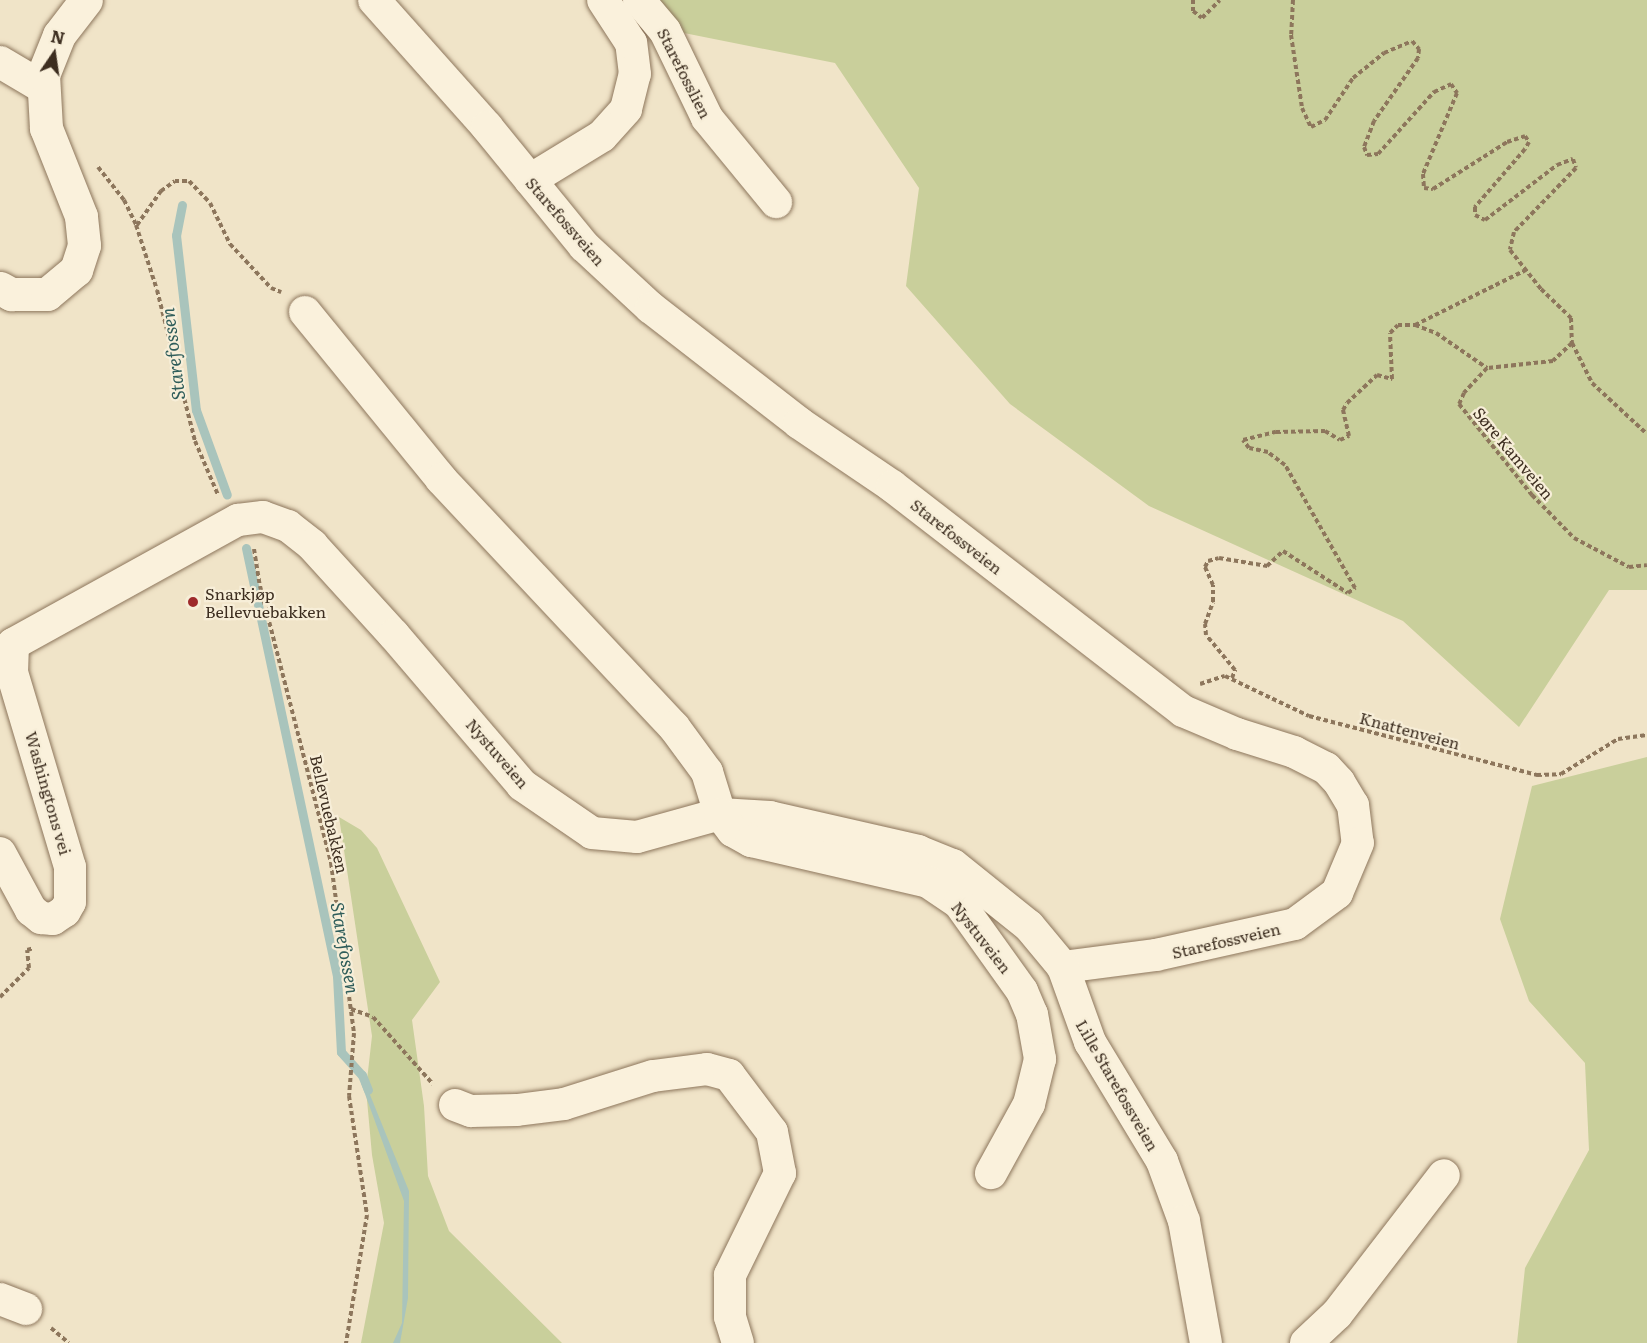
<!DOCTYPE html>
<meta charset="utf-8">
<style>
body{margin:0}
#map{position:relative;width:1647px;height:1343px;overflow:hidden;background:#f0e4c8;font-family:Literata,serif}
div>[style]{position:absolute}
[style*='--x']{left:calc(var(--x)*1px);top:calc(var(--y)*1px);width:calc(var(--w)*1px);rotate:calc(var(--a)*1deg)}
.green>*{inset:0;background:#c9cf9b}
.water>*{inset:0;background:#a9c4bc}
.stream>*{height:9px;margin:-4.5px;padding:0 4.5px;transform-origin:4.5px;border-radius:4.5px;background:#a9c4bc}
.path>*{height:4px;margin-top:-2px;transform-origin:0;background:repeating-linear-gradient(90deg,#8d765c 0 4.5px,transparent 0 7.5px)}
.roads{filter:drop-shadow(0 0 2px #8d765c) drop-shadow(0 0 2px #8d765c)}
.minor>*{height:32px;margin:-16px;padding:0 16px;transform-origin:16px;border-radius:16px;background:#faf1dc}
.tertiary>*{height:33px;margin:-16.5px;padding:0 16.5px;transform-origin:16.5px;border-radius:16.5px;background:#faf1dc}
.dots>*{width:16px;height:16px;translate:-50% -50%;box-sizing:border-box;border:3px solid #f7eed8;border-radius:50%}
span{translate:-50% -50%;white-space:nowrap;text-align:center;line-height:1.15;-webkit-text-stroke:4.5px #f7eed8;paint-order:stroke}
.street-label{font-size:16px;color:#3d2e20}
.poi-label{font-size:16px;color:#3d2e20}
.left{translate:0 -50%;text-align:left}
.water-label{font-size:18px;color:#2f5d5a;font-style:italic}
.north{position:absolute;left:24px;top:24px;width:60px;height:60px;-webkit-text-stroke:4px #f7eed8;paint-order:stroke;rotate:13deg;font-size:16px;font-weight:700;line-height:24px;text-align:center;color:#3d2e20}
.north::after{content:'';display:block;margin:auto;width:21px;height:27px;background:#3d2e20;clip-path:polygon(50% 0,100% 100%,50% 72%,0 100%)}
</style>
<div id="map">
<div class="green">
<div style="clip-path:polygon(656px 0,1647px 0,1647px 590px,1609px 590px,1519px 727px,1403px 621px,1149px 506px,1010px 404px,906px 286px,919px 188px,835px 63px,669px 30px)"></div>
<div style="clip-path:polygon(1647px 757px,1647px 1343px,1517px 1343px,1525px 1268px,1589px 1150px,1585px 1063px,1529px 1001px,1500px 919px,1532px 786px)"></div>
<div style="clip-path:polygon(339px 817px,361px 830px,377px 848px,440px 982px,412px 1020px,424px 1106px,428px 1176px,449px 1231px,562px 1343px,361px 1343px,384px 1223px,372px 1155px,366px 1089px,372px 1036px)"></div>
</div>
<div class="water">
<div style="clip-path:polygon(364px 1080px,409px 1191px,408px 1298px,400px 1343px,393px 1343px,402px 1323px,404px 1201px,361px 1083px)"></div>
</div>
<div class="stream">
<div style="--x:182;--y:205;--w:31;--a:101"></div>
<div style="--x:176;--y:235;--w:176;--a:83.5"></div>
<div style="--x:196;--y:410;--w:90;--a:70"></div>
<div style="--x:246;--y:548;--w:438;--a:78"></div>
<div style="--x:337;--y:976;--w:76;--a:87"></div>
<div style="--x:341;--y:1052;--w:31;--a:48"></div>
<div style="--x:362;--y:1075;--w:16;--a:68"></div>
</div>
<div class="path">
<div style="--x:1193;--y:0;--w:11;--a:90"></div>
<div style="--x:1193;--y:11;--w:11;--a:38"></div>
<div style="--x:1202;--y:18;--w:25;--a:-45"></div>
<div style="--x:1293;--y:0;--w:35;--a:93"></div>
<div style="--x:1291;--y:35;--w:74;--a:81.4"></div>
<div style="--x:1302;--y:108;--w:21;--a:65"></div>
<div style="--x:1311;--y:127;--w:16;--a:-27"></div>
<div style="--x:1325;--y:120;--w:50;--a:-56.3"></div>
<div style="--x:1353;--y:78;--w:40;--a:-39"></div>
<div style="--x:1384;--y:53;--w:30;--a:-23"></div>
<div style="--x:1412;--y:41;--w:11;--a:49"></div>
<div style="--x:1419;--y:49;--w:9;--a:96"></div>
<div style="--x:1418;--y:58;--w:77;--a:124.9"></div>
<div style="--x:1374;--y:121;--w:28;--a:111"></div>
<div style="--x:1364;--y:147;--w:9;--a:69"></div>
<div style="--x:1367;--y:155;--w:11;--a:-5"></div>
<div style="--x:1378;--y:154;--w:84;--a:-47.9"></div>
<div style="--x:1434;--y:92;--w:19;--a:-25"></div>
<div style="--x:1451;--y:84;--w:11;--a:56"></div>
<div style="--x:1457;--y:93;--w:88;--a:112.8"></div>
<div style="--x:1423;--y:174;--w:14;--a:86"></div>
<div style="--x:1424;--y:188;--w:9;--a:6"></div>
<div style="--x:1433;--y:189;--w:88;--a:-32.4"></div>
<div style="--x:1507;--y:142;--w:19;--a:-18"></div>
<div style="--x:1525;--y:136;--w:7;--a:56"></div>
<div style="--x:1529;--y:142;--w:8;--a:120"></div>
<div style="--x:1525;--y:149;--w:77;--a:130.8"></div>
<div style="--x:1475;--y:207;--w:8;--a:90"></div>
<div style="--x:1475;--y:215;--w:11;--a:27"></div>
<div style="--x:1485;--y:220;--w:91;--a:-37.4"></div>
<div style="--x:1557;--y:165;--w:17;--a:-21"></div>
<div style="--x:1573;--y:159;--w:9;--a:72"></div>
<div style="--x:1576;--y:168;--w:89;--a:134.1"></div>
<div style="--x:1514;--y:232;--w:18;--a:103"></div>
<div style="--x:1510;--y:250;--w:50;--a:51.5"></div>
<div style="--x:1541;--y:289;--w:42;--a:44"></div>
<div style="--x:1571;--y:318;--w:25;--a:88"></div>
<div style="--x:1572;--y:343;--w:26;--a:137"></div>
<div style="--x:1553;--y:361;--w:66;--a:173.9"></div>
<div style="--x:1487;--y:368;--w:34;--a:133"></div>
<div style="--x:1464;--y:393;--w:12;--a:114"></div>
<div style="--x:1459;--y:404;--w:117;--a:51.3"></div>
<div style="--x:1532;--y:495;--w:60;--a:45.7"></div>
<div style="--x:1574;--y:538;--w:62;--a:27.8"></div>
<div style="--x:1629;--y:567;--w:18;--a:-6"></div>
<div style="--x:98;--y:167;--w:42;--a:51.8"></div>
<div style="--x:124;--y:200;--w:28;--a:64"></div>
<div style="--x:136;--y:225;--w:68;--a:72.1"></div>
<div style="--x:157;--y:290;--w:156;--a:75.9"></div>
<div style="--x:195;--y:441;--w:59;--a:66.9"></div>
<div style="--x:137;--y:225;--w:42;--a:-54.8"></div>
<div style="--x:161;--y:191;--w:17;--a:-36"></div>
<div style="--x:175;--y:181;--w:14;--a:0"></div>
<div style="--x:189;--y:181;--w:30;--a:46"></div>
<div style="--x:210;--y:203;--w:46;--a:64"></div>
<div style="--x:230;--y:244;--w:60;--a:47"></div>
<div style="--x:271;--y:288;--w:11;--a:22"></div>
<div style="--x:1415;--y:325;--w:124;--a:-26.4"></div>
<div style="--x:1572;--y:343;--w:45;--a:63.4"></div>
<div style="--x:1592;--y:383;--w:75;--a:42.8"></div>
<div style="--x:254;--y:549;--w:37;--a:81"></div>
<div style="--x:260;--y:586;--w:286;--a:75.6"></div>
<div style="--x:331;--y:863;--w:172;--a:82.3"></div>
<div style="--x:354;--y:1033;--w:63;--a:94.5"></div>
<div style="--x:349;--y:1096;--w:120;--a:81.4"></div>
<div style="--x:367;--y:1215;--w:130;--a:99.3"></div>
<div style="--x:1232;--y:678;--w:9;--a:-69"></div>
<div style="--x:1235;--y:670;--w:45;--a:-129.6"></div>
<div style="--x:1206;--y:635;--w:11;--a:-95"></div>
<div style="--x:1205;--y:624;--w:23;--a:-70"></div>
<div style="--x:1213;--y:602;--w:17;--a:-90"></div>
<div style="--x:1213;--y:585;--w:20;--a:-114"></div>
<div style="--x:1205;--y:567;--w:7;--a:-63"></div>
<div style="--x:1208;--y:561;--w:11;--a:-15"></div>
<div style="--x:1219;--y:558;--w:49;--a:9.5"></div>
<div style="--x:1267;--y:566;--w:22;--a:-43"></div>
<div style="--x:1283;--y:551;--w:77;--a:32.9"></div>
<div style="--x:1348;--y:593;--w:9;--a:-36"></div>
<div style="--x:1355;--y:588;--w:142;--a:-119.6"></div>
<div style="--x:1285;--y:465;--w:21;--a:-143"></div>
<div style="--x:1268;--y:452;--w:19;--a:-168"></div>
<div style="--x:1249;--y:448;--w:10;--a:-127"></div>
<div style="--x:1243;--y:440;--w:34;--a:-14"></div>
<div style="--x:1276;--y:432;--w:49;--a:-1.2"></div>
<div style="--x:1325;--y:431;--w:17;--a:31"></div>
<div style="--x:1340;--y:440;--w:10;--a:-24"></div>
<div style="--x:1349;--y:436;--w:27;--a:-103"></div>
<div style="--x:1343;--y:410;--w:8;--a:-60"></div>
<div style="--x:1347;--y:403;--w:41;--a:-43"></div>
<div style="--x:1377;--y:375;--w:16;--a:15"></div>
<div style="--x:1392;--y:379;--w:46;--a:-92.5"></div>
<div style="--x:1390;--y:333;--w:11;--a:-45"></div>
<div style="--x:1398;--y:325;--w:17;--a:0"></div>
<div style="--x:1415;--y:325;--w:22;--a:21"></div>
<div style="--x:1436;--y:333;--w:62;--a:34.5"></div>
<div style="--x:1200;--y:684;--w:26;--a:-18"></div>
<div style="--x:1225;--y:676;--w:93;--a:25.5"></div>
<div style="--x:1309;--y:716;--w:236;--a:14.5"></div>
<div style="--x:1537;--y:775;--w:24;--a:-2"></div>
<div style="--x:1561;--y:774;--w:67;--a:-31.6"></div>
<div style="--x:1618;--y:739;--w:29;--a:-8"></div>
<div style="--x:0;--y:997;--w:41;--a:-45"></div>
<div style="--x:29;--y:968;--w:18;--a:-96"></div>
<div style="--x:27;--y:950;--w:7;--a:-16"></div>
<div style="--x:351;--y:1009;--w:23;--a:20"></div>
<div style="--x:373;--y:1017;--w:90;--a:48.2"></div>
<div style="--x:51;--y:1328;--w:23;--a:40"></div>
</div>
<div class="roads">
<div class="minor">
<div style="--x:374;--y:0;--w:170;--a:48.3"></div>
<div style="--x:487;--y:127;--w:154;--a:50.8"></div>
<div style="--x:584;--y:246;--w:91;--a:42.8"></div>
<div style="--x:651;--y:308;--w:187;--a:37.8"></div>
<div style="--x:799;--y:423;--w:112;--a:34.1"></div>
<div style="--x:892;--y:486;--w:368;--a:37.7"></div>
<div style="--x:1183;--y:711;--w:59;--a:23.1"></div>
<div style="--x:1237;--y:734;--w:60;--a:17.5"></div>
<div style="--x:1294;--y:752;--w:36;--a:27"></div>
<div style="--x:1326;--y:768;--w:19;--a:47"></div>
<div style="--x:1339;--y:782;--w:27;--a:59"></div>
<div style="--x:1353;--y:805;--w:38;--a:83"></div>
<div style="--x:1358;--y:843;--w:54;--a:112.8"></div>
<div style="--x:1337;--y:893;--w:52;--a:143.6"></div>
<div style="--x:1295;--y:924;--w:142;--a:167.4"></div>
<div style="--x:1156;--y:955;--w:94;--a:172.6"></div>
<div style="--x:639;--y:0;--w:40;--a:50"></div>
<div style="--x:665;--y:31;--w:97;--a:64.2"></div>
<div style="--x:707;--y:118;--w:109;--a:50.6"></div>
<div style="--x:0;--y:62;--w:51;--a:30.6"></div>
<div style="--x:530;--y:180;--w:84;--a:-31.4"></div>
<div style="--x:602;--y:136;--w:36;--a:-48"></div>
<div style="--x:626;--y:109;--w:36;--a:-76"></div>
<div style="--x:635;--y:74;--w:31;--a:-97"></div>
<div style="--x:631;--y:43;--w:51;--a:-123.1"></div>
<div style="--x:305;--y:312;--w:215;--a:50.8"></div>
<div style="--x:441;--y:479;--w:340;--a:46.8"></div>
<div style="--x:674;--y:727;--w:56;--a:53.7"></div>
<div style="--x:707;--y:772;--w:44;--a:72.8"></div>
<div style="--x:720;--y:814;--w:50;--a:3.4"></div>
<div style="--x:770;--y:817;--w:152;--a:12.9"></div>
<div style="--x:918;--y:851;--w:38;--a:22"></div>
<div style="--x:953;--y:865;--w:97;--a:38.8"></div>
<div style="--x:1029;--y:926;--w:53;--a:50.3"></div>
<div style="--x:1063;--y:967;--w:80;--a:70.2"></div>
<div style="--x:1090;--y:1042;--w:139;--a:58.8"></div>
<div style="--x:1162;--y:1161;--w:64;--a:69.9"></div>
<div style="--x:1184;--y:1221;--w:124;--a:79.8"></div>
<div style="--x:13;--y:644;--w:257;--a:-28.9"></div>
<div style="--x:238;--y:520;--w:25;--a:-7"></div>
<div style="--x:263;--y:517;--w:27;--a:20"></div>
<div style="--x:288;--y:526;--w:31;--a:38"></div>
<div style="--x:312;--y:545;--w:122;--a:47.7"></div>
<div style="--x:394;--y:635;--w:197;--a:49.5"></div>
<div style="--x:522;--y:785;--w:85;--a:34.4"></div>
<div style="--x:592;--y:833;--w:45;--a:5.1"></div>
<div style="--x:637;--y:837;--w:86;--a:-15.5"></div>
<div style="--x:720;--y:814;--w:21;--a:53"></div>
<div style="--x:733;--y:831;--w:21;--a:29"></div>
<div style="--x:751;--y:841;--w:182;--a:13"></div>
<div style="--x:928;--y:882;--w:37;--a:34"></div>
<div style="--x:959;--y:903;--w:108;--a:54.4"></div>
<div style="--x:1022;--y:991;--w:25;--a:67"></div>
<div style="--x:1032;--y:1014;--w:46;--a:79.9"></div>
<div style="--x:1040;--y:1059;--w:46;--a:103.7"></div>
<div style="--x:1029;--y:1104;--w:79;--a:118.8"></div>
<div style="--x:0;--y:853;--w:65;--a:61.5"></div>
<div style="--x:31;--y:910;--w:13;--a:39"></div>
<div style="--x:41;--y:918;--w:12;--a:5"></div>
<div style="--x:53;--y:919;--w:14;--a:-34"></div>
<div style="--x:65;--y:911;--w:10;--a:-61"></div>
<div style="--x:70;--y:902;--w:35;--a:-90"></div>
<div style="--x:70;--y:867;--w:202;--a:-106.6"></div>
<div style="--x:12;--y:673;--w:29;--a:-88"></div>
<div style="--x:455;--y:1105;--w:17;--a:21"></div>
<div style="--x:471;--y:1111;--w:46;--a:-1.2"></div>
<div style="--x:517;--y:1110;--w:47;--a:-7.3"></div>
<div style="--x:564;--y:1104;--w:93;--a:-17.5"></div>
<div style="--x:653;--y:1076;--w:54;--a:-7.4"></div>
<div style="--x:707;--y:1069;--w:23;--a:15"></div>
<div style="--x:729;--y:1075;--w:71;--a:53"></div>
<div style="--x:772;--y:1132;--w:42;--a:79"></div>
<div style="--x:780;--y:1173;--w:114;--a:116.1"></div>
<div style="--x:730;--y:1275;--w:42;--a:90"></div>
<div style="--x:730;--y:1317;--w:27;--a:73"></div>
<div style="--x:0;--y:1299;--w:28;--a:21"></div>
<div style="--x:1306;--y:1343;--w:42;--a:-43.1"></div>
<div style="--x:1337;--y:1314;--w:175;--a:-52.4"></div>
</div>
<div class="tertiary">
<div style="--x:0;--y:288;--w:13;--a:29"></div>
<div style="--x:11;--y:294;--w:36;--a:0"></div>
<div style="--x:47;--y:294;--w:38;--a:-40"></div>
<div style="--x:76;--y:270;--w:26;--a:-72"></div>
<div style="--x:84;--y:245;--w:29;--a:-96"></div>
<div style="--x:81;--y:216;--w:95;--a:-111.7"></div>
<div style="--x:46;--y:128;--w:53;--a:-93.2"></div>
<div style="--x:43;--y:75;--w:43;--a:-68.2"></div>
<div style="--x:59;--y:35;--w:44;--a:-52.4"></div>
</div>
</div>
<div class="dots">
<div style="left:193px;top:602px;background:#9e2a2b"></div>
</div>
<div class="street-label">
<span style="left:685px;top:73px;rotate:63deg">Starefosslien</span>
<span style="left:566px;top:221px;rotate:49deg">Starefossveien</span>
<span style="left:1514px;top:453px;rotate:50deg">Søre Kamveien</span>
<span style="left:957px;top:536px;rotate:38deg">Starefossveien</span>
<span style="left:1410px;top:730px;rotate:15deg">Knattenveien</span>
<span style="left:498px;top:753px;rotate:49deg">Nystuveien</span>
<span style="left:49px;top:793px;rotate:74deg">Washingtons vei</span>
<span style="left:330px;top:814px;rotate:77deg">Bellevuebakken</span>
<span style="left:982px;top:937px;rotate:52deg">Nystuveien</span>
<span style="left:1226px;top:940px;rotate:-13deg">Starefossveien</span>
<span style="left:1118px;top:1085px;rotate:60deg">Lille Starefossveien</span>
</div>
<div class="poi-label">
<span class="left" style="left:205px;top:602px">Snarkjøp<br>Bellevuebakken</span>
</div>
<div class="water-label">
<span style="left:173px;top:354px;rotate:-97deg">Starefossen</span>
<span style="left:345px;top:948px;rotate:80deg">Starefossen</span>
</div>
<div class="north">N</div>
</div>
